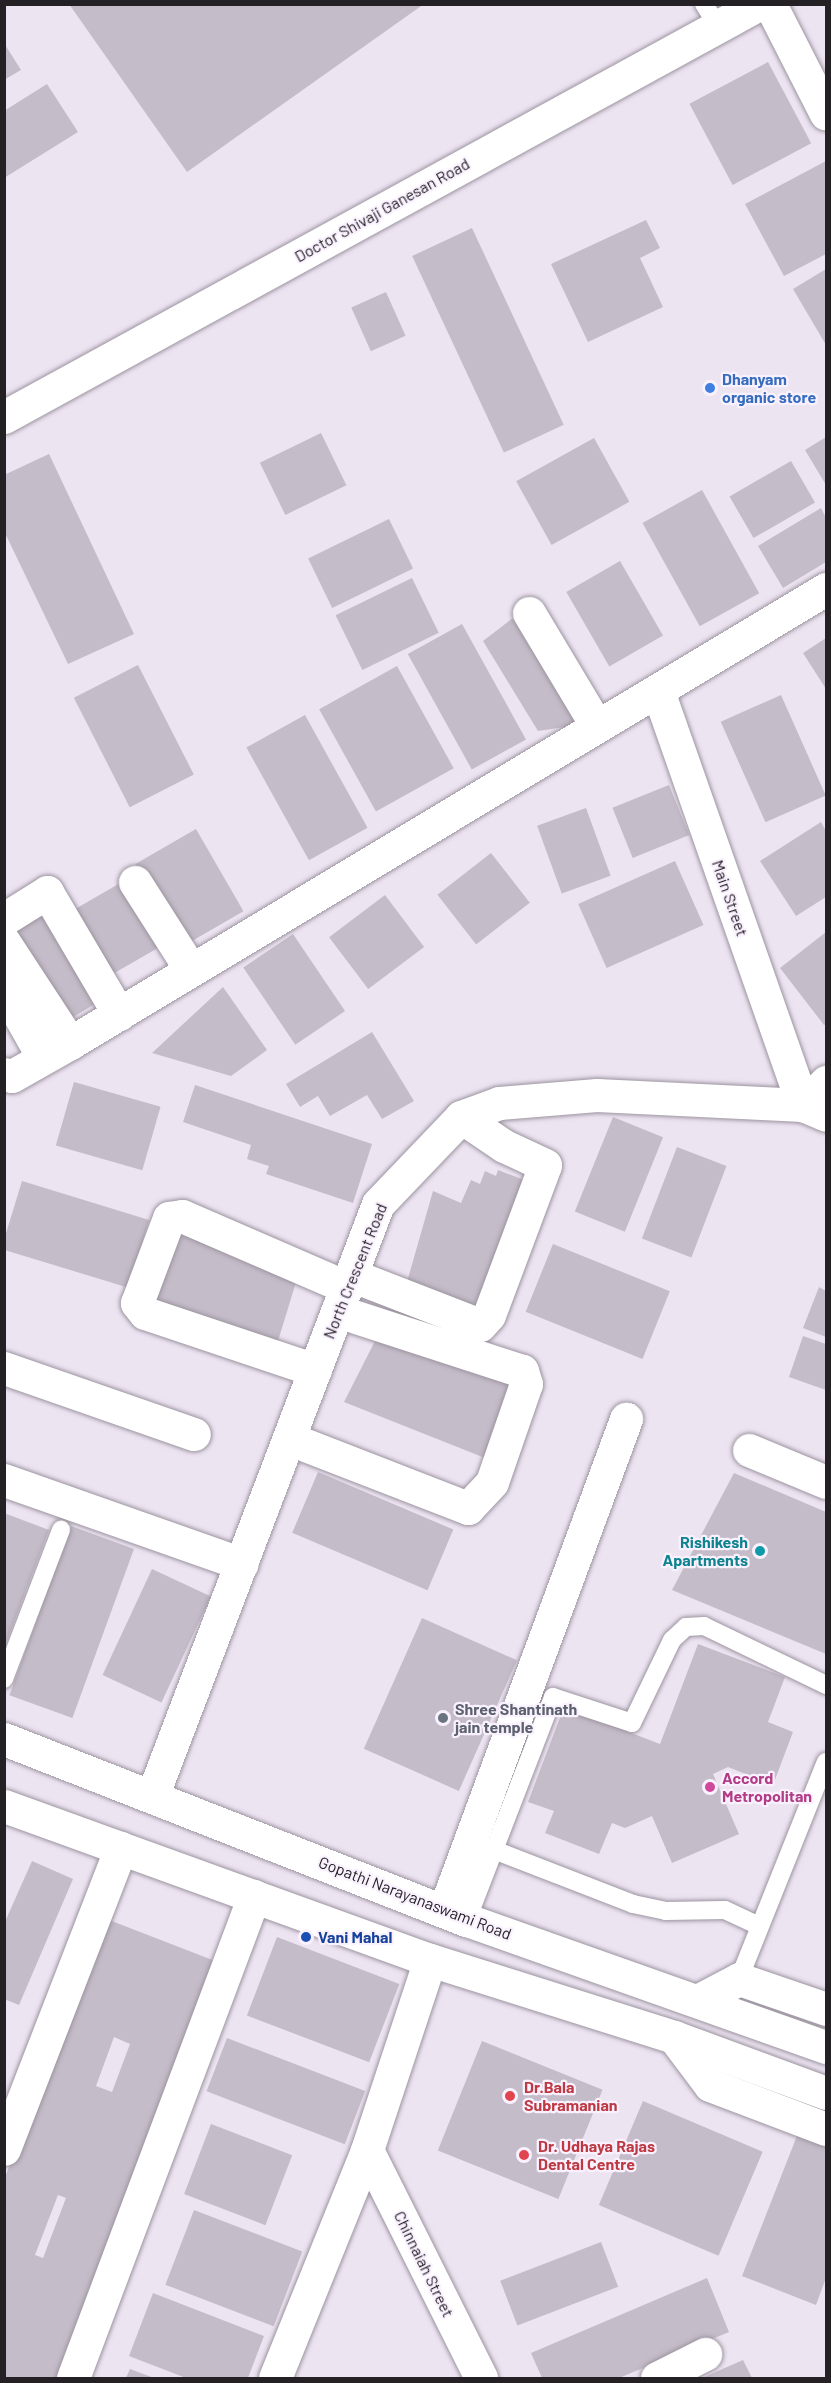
<!DOCTYPE html>
<style>
body{margin:0}
#map{position:relative;width:831px;height:2383px;overflow:hidden;background:#ede4f2;font-family:Barlow,sans-serif}
div>[style]{position:absolute}
[style*='--x']{left:calc(var(--x)*1px);top:calc(var(--y)*1px);width:calc(var(--w)*1px);rotate:calc(var(--a)*1deg)}
.building>*{inset:0;background:#c4bcc8;transform-origin:0 0}
.roads{filter:drop-shadow(0 0 2px #9c94a0) drop-shadow(0 0 2px #9c94a0)}
.service>*{height:18px;margin:-9px;padding:0 9px;transform-origin:9px;border-radius:9px;background:#fff}
.minor>*{height:33px;margin:-16.5px;padding:0 16.5px;transform-origin:16.5px;border-radius:16.5px;background:#fff}
.tertiary>*{height:33px;margin:-16.5px;padding:0 16.5px;transform-origin:16.5px;border-radius:16.5px;background:#fff}
.secondary>*{height:33px;margin:-16.5px;padding:0 16.5px;transform-origin:16.5px;border-radius:16.5px;background:#fff}
.dots>*{width:16px;height:16px;translate:-50% -50%;box-sizing:border-box;border:3px solid #faf1ff;border-radius:50%}
span{translate:-50% -50%;white-space:nowrap;text-align:center;line-height:1.15;-webkit-text-stroke:4.5px #faf1ff;paint-order:stroke}
.street-label{font-size:16px;color:#242125}
.shop-label{font-size:16px;color:#366cbe;font-weight:700}
.left{translate:0 -50%;text-align:left}
.culture-label{font-size:16px;color:#0d838f;font-weight:700}
.right{translate:-100% -50%;text-align:right}
.worship-label{font-size:16px;color:#5b616d;font-weight:700}
.hotel-label{font-size:16px;color:#b23c85;font-weight:700}
.transit-label{font-size:16px;color:#164399;font-weight:700}
.health-label{font-size:16px;color:#be3a42;font-weight:700}
.frame{position:absolute;inset:0;border:6px solid #242125;pointer-events:none}
</style>
<div id="map">
<div class="building">
<div style="clip-path:polygon(69px 4px,139px 6px,424px 4px,187px 172px)"></div>
<div style="clip-path:polygon(4px 43px,21px 70px,4px 80px)"></div>
<div style="left:768px;top:62px;width:92px;height:89px;rotate:62deg"></div>
<div style="clip-path:polygon(47px 84px,78px 132px,4px 178px,4px 111px)"></div>
<div style="clip-path:polygon(826px 161px,826px 254px,784px 276px,745px 204px)"></div>
<div style="clip-path:polygon(646px 220px,660px 248px,640px 258px,663px 307px,588px 342px,551px 264px)"></div>
<div style="left:472px;top:228px;width:217px;height:66px;rotate:65deg"></div>
<div style="clip-path:polygon(826px 269px,826px 345px,793px 289px)"></div>
<div style="left:386px;top:292px;width:48px;height:38px;rotate:66deg"></div>
<div style="left:321px;top:433px;width:58px;height:68px;rotate:64deg"></div>
<div style="clip-path:polygon(826px 437px,826px 485px,805px 450px)"></div>
<div style="left:594px;top:438px;width:73px;height:89px;rotate:61deg"></div>
<div style="clip-path:polygon(49px 454px,134px 634px,68px 664px,4px 531px,4px 475px)"></div>
<div style="left:791px;top:461px;width:48px;height:71px;rotate:60deg"></div>
<div style="left:702px;top:490px;width:118px;height:68px;rotate:61deg"></div>
<div style="clip-path:polygon(821px 508px,826px 518px,826px 562px,783px 588px,758px 546px)"></div>
<div style="left:389px;top:519px;width:55px;height:90px;rotate:64deg"></div>
<div style="left:620px;top:561px;width:86px;height:62px;rotate:60deg"></div>
<div style="left:412px;top:578px;width:61px;height:85px;rotate:64deg"></div>
<div style="clip-path:polygon(513px 618px,578px 725px,538px 731px,483px 641px)"></div>
<div style="left:462px;top:624px;width:132px;height:62px;rotate:61deg"></div>
<div style="clip-path:polygon(826px 638px,826px 689px,803px 653px)"></div>
<div style="left:138px;top:665px;width:123px;height:72px;rotate:63deg"></div>
<div style="left:397px;top:666px;width:117px;height:89px;rotate:61deg"></div>
<div style="left:781px;top:695px;width:110px;height:66px;rotate:66deg"></div>
<div style="left:305px;top:715px;width:129px;height:67px;rotate:61deg"></div>
<div style="left:669px;top:785px;width:54px;height:61px;rotate:68deg"></div>
<div style="left:586px;top:808px;width:72px;height:52px;rotate:70deg"></div>
<div style="clip-path:polygon(821px 822px,826px 831px,826px 897px,796px 916px,760px 861px)"></div>
<div style="left:196px;top:829px;width:95px;height:70px;rotate:60deg"></div>
<div style="left:491px;top:853px;width:63px;height:68px;rotate:52deg"></div>
<div style="left:675px;top:861px;width:70px;height:106px;rotate:66deg"></div>
<div style="left:122px;top:882px;width:75px;height:55px;rotate:60deg"></div>
<div style="left:385px;top:895px;width:65px;height:70px;rotate:53deg"></div>
<div style="clip-path:polygon(45px 909px,98px 1002px,65px 1022px,4px 930px)"></div>
<div style="clip-path:polygon(826px 932px,826px 1024px,824px 1025px,780px 968px)"></div>
<div style="left:293px;top:934px;width:93px;height:60px;rotate:56deg"></div>
<div style="clip-path:polygon(223px 987px,267px 1050px,231px 1076px,152px 1053px)"></div>
<div style="clip-path:polygon(372px 1032px,414px 1101px,382px 1119px,367px 1095px,330px 1116px,318px 1096px,300px 1107px,286px 1084px)"></div>
<div style="left:74px;top:1082px;width:90px;height:66px;rotate:16deg"></div>
<div style="clip-path:polygon(195px 1085px,372px 1144px,353px 1203px,266px 1174px,269px 1166px,247px 1159px,251px 1145px,183px 1122px)"></div>
<div style="left:613px;top:1117px;width:54px;height:102px;rotate:22deg"></div>
<div style="left:677px;top:1147px;width:53px;height:98px;rotate:21deg"></div>
<div style="clip-path:polygon(498px 1170px,529px 1182px,476px 1307px,407px 1282px,433px 1191px,461px 1203px,471px 1180px,480px 1184px,485px 1171px,496px 1176px)"></div>
<div style="left:22px;top:1181px;width:133px;height:71px;rotate:17deg"></div>
<div style="left:169px;top:1229px;width:137px;height:81px;rotate:17deg"></div>
<div style="left:553px;top:1244px;width:126px;height:73px;rotate:22deg"></div>
<div style="clip-path:polygon(819px 1287px,826px 1291px,826px 1337px,803px 1328px)"></div>
<div style="clip-path:polygon(803px 1336px,826px 1344px,826px 1390px,789px 1377px)"></div>
<div style="clip-path:polygon(375px 1341px,511px 1385px,485px 1458px,344px 1402px)"></div>
<div style="left:318px;top:1472px;width:147px;height:66px;rotate:23deg"></div>
<div style="clip-path:polygon(734px 1473px,826px 1512px,826px 1654px,672px 1590px)"></div>
<div style="clip-path:polygon(4px 1513px,49px 1530px,5px 1646px,4px 1646px)"></div>
<div style="left:71px;top:1526px;width:67px;height:180px;rotate:20deg"></div>
<div style="left:152px;top:1569px;width:65px;height:117px;rotate:25deg"></div>
<div style="left:422px;top:1618px;width:104px;height:143px;rotate:24deg"></div>
<div style="clip-path:polygon(698px 1644px,785px 1677px,768px 1722px,793px 1732px,773px 1785px,728px 1767px,713px 1774px,739px 1834px,672px 1863px,652px 1816px,625px 1828px,612px 1823px,599px 1854px,545px 1833px,554px 1811px,528px 1802px,564px 1707px,660px 1744px)"></div>
<div style="clip-path:polygon(32px 1861px,73px 1879px,19px 2005px,4px 1999px,4px 1924px)"></div>
<div style="clip-path:polygon(evenodd,104px 1918px,215px 1961px,56px 2378px,4px 2378px,4px 2180px,104px 1918px,114px 2037px,130px 2044px,112px 2092px,96px 2086px,114px 2037px,104px 1918px,58px 2195px,66px 2198px,43px 2258px,35px 2255px,58px 2195px)"></div>
<div style="left:277px;top:1937px;width:131px;height:84px;rotate:21deg"></div>
<div style="left:227px;top:2038px;width:148px;height:57px;rotate:21deg"></div>
<div style="left:482px;top:2041px;width:130px;height:118px;rotate:22deg"></div>
<div style="left:643px;top:2101px;width:130px;height:113px;rotate:23deg"></div>
<div style="clip-path:polygon(802px 2123px,826px 2133px,826px 2278px,816px 2305px,742px 2276px)"></div>
<div style="left:211px;top:2124px;width:87px;height:75px;rotate:21deg"></div>
<div style="left:194px;top:2210px;width:116px;height:80px;rotate:21deg"></div>
<div style="left:601px;top:2242px;width:48px;height:108px;rotate:69deg"></div>
<div style="clip-path:polygon(707px 2278px,729px 2332px,619px 2378px,542px 2378px,531px 2353px)"></div>
<div style="clip-path:polygon(153px 2293px,264px 2336px,248px 2378px,186px 2378px,129px 2356px)"></div>
<div style="clip-path:polygon(743px 2360px,752px 2378px,702px 2378px)"></div>
<div style="clip-path:polygon(130px 2369px,154px 2378px,126px 2378px)"></div>
</div>
<div class="roads">
<div class="service">
<div style="--x:704;--y:4;--w:26;--a:58"></div>
<div style="--x:4;--y:1679;--w:160;--a:-69.1"></div>
<div style="--x:494;--y:1850;--w:149;--a:21.2"></div>
<div style="--x:633;--y:1904;--w:34;--a:12"></div>
<div style="--x:666;--y:1911;--w:59;--a:-1"></div>
<div style="--x:725;--y:1910;--w:38;--a:25"></div>
<div style="--x:467;--y:1920;--w:239;--a:-68.9"></div>
<div style="--x:553;--y:1697;--w:83;--a:18.2"></div>
<div style="--x:632;--y:1723;--w:92;--a:-64.3"></div>
<div style="--x:672;--y:1640;--w:19;--a:-43"></div>
<div style="--x:686;--y:1627;--w:18;--a:-3"></div>
<div style="--x:704;--y:1626;--w:136;--a:25.8"></div>
<div style="--x:739;--y:1979;--w:234;--a:-68.2"></div>
</div>
<div class="minor">
<div style="--x:770;--y:4;--w:123;--a:63"></div>
<div style="--x:529;--y:613;--w:131;--a:59.1"></div>
<div style="--x:658;--y:691;--w:439;--a:70.7"></div>
<div style="--x:135;--y:882;--w:104;--a:57.5"></div>
<div style="--x:4;--y:919;--w:51;--a:-32.1"></div>
<div style="--x:47;--y:892;--w:142;--a:59.5"></div>
<div style="--x:4;--y:942;--w:121;--a:56.8"></div>
<div style="--x:4;--y:988;--w:79;--a:60.5"></div>
<div style="--x:4;--y:1074;--w:8;--a:14"></div>
<div style="--x:12;--y:1076;--w:67;--a:-29.6"></div>
<div style="--x:70;--y:1043;--w:882;--a:-30.99"></div>
<div style="--x:803;--y:1105;--w:33;--a:-45"></div>
<div style="--x:351;--y:1275;--w:138;--a:21.2"></div>
<div style="--x:480;--y:1325;--w:13;--a:-48"></div>
<div style="--x:489;--y:1315;--w:160;--a:-69.5"></div>
<div style="--x:545;--y:1165;--w:45;--a:-155.1"></div>
<div style="--x:504;--y:1146;--w:52;--a:-146"></div>
<div style="--x:4;--y:1368;--w:201;--a:19.2"></div>
<div style="--x:315;--y:1370;--w:179;--a:-161.5"></div>
<div style="--x:145;--y:1313;--w:13;--a:-129"></div>
<div style="--x:137;--y:1303;--w:91;--a:-69.4"></div>
<div style="--x:169;--y:1218;--w:13;--a:-9"></div>
<div style="--x:182;--y:1216;--w:179;--a:23.4"></div>
<div style="--x:290;--y:1439;--w:191;--a:21.2"></div>
<div style="--x:468;--y:1508;--w:35;--a:-47"></div>
<div style="--x:492;--y:1482;--w:104;--a:-70.9"></div>
<div style="--x:526;--y:1384;--w:14;--a:-107"></div>
<div style="--x:522;--y:1371;--w:194;--a:-162"></div>
<div style="--x:749;--y:1450;--w:83;--a:22.6"></div>
<div style="--x:4;--y:1480;--w:252;--a:19.4"></div>
<div style="--x:153;--y:1794;--w:631;--a:-69.13"></div>
<div style="--x:378;--y:1204;--w:120;--a:-46.3"></div>
<div style="--x:461;--y:1117;--w:40;--a:-20.2"></div>
<div style="--x:499;--y:1103;--w:98;--a:-4.7"></div>
<div style="--x:597;--y:1095;--w:206;--a:2.8"></div>
<div style="--x:803;--y:1105;--w:25;--a:23"></div>
<div style="--x:444;--y:1911;--w:525;--a:-69.7"></div>
<div style="--x:4;--y:2149;--w:323;--a:-68.8"></div>
<div style="--x:367;--y:2150;--w:255;--a:63.4"></div>
<div style="--x:73;--y:2378;--w:515;--a:-69.42"></div>
<div style="--x:275;--y:2378;--w:246;--a:-68"></div>
<div style="--x:367;--y:2150;--w:200;--a:-71.7"></div>
<div style="--x:657;--y:2378;--w:54;--a:-26.6"></div>
</div>
<div class="tertiary">
<div style="--x:4;--y:417;--w:861;--a:-28.68"></div>
</div>
<div class="secondary">
<div style="--x:4;--y:1739;--w:497;--a:21.4"></div>
<div style="--x:467;--y:1920;--w:381;--a:19.5"></div>
<div style="--x:4;--y:1806;--w:453;--a:19.9"></div>
<div style="--x:430;--y:1960;--w:256;--a:17.5"></div>
<div style="--x:674;--y:2037;--w:162;--a:20.2"></div>
<div style="--x:699;--y:2000;--w:45;--a:-27.7"></div>
<div style="--x:739;--y:1979;--w:92;--a:19"></div>
<div style="--x:674;--y:2037;--w:60;--a:53.1"></div>
<div style="--x:710;--y:2085;--w:124;--a:20.8"></div>
</div>
</div>
<div class="dots">
<div style="left:710px;top:388px;background:#3f7fe0"></div>
<div style="left:760px;top:1551px;background:#0f9aa8"></div>
<div style="left:443px;top:1718px;background:#6b7280"></div>
<div style="left:710px;top:1787px;background:#d1479c"></div>
<div style="left:306px;top:1937px;background:#1a4fb4"></div>
<div style="left:510px;top:2096px;background:#e0444e"></div>
<div style="left:524px;top:2155px;background:#e0444e"></div>
</div>
<div class="street-label">
<span style="left:382px;top:210px;rotate:-29deg">Doctor Shivaji Ganesan Road</span>
<span style="left:730px;top:898px;rotate:71deg">Main Street</span>
<span style="left:355px;top:1271px;rotate:-68deg">North Crescent Road</span>
<span style="left:415px;top:1898px;rotate:21deg">Gopathi Narayanaswami Road</span>
<span style="left:424px;top:2264px;rotate:64deg">Chinnaiah Street</span>
</div>
<div class="shop-label">
<span class="left" style="left:722px;top:388px">Dhanyam<br>organic store</span>
</div>
<div class="culture-label">
<span class="right" style="left:748px;top:1551px">Rishikesh<br>Apartments</span>
</div>
<div class="worship-label">
<span class="left" style="left:455px;top:1718px">Shree Shantinath<br>jain temple</span>
</div>
<div class="hotel-label">
<span class="left" style="left:722px;top:1787px">Accord<br>Metropolitan</span>
</div>
<div class="transit-label">
<span class="left" style="left:318px;top:1937px">Vani Mahal</span>
</div>
<div class="health-label">
<span class="left" style="left:524px;top:2096px">Dr.Bala<br>Subramanian</span>
<span class="left" style="left:538px;top:2155px">Dr. Udhaya Rajas<br>Dental Centre</span>
</div>
<div class="frame"></div>
</div>
